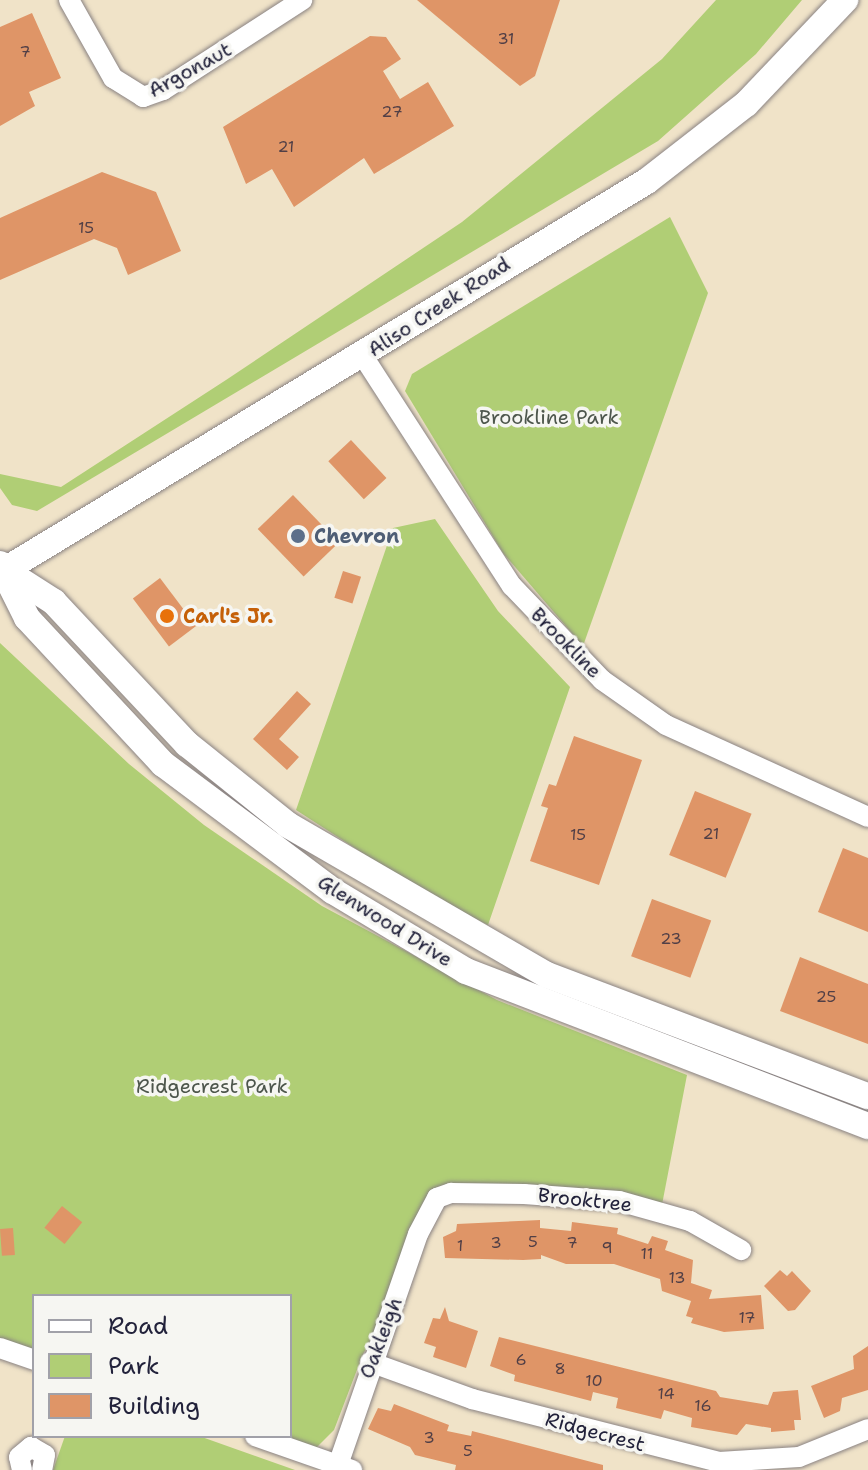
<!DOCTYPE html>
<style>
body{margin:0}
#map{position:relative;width:868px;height:1470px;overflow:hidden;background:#f0e3c8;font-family:"Shantell Sans",sans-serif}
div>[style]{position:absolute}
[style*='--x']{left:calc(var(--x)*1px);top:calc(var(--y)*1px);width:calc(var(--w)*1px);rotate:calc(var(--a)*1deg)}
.green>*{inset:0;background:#b0ce75}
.building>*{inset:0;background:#df9567;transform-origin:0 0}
.roads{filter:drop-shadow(0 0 2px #898282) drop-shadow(0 0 2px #898282)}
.minor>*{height:20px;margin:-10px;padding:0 10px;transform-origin:10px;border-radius:10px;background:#fff}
.major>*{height:26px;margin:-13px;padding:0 13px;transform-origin:13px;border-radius:13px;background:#fff}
.dots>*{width:22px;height:22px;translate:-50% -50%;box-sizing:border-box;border:4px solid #f6f6f2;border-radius:50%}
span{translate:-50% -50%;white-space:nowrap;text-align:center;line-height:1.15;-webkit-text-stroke:7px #f6f6f2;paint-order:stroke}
.number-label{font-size:16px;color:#513f46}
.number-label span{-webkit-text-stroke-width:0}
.street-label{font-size:20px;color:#22223b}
.park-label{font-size:20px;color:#4d564c}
.service-label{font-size:20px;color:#4e5e75;font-weight:700}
.left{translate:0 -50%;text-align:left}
.food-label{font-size:20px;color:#c56008;font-weight:700}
.legend{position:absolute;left:32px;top:1294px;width:260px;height:144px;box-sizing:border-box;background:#f6f6f2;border:2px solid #a1a1a9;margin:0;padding:10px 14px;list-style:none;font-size:24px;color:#22223b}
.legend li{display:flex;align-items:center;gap:16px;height:40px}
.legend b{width:40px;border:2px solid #a1a1a9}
</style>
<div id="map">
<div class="green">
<div style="clip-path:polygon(716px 0,802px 0,756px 54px,658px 141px,37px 511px,12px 505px,0 488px,0 474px,61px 487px,226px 380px,462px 222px,662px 59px)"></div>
<div style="clip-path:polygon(670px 217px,708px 293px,583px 646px,503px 553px,405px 391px,412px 374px)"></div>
<div style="clip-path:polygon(435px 519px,498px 611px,570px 687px,488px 925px,426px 894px,296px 810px,393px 528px)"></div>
<div style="clip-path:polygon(0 643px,129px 764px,204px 825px,322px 906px,497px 1000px,687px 1075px,660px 1215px,537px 1199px,427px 1203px,415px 1218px,413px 1241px,383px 1321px,363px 1354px,334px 1430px,313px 1451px,269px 1436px,290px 1436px,290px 1296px,34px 1296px,34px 1357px,0 1345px)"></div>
<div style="clip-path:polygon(65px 1436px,199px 1436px,295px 1470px,53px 1470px)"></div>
</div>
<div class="building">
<div style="clip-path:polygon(417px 0,560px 0,535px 76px,520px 86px)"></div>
<div style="clip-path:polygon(32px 13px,61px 78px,29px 92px,35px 106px,0 126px,0 27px)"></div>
<div style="clip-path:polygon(370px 36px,386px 37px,401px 59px,383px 71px,400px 99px,428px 82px,454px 126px,374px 174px,364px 158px,294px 207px,272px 169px,246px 184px,223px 127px)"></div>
<div style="clip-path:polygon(102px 172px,156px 192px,181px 251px,128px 275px,117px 248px,94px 239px,0 280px,0 218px)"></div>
<div style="left:351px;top:440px;width:52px;height:31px;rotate:47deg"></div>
<div style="left:293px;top:495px;width:66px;height:49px;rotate:46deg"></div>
<div style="left:343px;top:571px;width:19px;height:28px;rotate:18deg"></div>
<div style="left:160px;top:578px;width:60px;height:34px;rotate:53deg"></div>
<div style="clip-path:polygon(297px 691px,311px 704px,279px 739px,299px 757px,287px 770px,253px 739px)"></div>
<div style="clip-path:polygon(574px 736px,642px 760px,599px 885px,530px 861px,548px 808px,541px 806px,549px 784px,556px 786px)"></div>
<div style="left:695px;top:791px;width:61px;height:69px;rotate:22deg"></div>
<div style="clip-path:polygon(843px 848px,868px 858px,868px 932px,818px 912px)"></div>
<div style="left:652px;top:899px;width:63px;height:61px;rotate:20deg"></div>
<div style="clip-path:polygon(800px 957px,868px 984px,868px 1044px,780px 1011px)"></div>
<div style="left:62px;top:1206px;width:26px;height:28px;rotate:39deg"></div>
<div style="clip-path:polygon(540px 1220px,540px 1228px,571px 1231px,572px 1222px,618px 1228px,617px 1234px,648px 1244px,652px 1236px,668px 1241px,665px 1250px,693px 1260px,691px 1283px,712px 1290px,709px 1299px,761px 1295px,764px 1329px,724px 1332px,691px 1323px,693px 1318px,686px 1316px,691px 1301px,662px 1291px,660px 1279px,614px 1264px,566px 1264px,541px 1255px,541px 1259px,523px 1260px,445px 1258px,443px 1237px,456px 1231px,457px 1224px)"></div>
<div style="left:13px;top:1228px;width:27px;height:13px;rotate:86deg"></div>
<div style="clip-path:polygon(780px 1270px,787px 1276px,792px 1271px,811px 1291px,795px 1310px,788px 1311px,764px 1286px)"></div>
<div style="clip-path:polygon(445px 1307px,449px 1321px,478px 1331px,466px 1368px,433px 1357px,436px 1347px,424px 1343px,433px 1318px,440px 1319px)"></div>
<div style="clip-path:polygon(499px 1337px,716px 1391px,720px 1397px,768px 1405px,773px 1392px,798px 1390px,801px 1420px,794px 1420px,795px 1430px,771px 1432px,771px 1428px,746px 1424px,737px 1435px,691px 1427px,692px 1418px,664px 1410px,661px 1419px,616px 1408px,618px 1398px,593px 1392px,591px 1401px,514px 1381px,515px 1375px,490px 1366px)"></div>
<div style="clip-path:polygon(868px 1346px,868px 1390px,842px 1398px,840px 1411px,824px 1418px,811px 1386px,854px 1369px,853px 1356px)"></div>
<div style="clip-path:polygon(394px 1404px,449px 1425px,447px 1431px,471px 1436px,472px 1431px,603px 1465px,603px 1470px,455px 1470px,456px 1465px,415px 1455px,410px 1447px,368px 1429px,378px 1408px,391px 1411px)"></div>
</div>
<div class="roads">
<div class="minor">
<div style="--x:69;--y:0;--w:90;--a:60.6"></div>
<div style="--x:113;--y:78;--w:36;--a:32"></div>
<div style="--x:143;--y:97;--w:21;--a:-19"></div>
<div style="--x:163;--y:90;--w:166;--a:-32.9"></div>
<div style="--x:363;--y:356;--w:274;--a:57.1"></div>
<div style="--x:512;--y:586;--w:130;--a:46.2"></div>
<div style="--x:602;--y:680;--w:78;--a:35.1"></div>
<div style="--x:666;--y:725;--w:222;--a:24.5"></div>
<div style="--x:0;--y:1348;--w:36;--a:19"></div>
<div style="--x:370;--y:1362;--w:109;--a:19.9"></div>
<div style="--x:472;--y:1399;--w:255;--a:14.3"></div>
<div style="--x:719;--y:1462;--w:80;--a:-3.6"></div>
<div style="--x:799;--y:1457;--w:74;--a:-22.1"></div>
<div style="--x:255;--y:1436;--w:103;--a:19.3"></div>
<div style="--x:338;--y:1465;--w:244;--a:-70.9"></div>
<div style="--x:418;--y:1234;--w:41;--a:-62.2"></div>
<div style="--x:437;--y:1198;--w:15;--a:-20"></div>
<div style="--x:451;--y:1193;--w:73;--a:0.8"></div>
<div style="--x:524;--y:1194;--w:95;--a:4.2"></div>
<div style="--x:619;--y:1201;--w:74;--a:15.7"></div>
<div style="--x:690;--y:1221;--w:59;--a:29.6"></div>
<div style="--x:22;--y:1470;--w:13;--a:-103"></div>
<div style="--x:19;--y:1457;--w:16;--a:-40"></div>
<div style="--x:31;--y:1447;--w:16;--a:30"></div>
<div style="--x:45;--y:1455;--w:15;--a:101"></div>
</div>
<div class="major">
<div style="--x:0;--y:564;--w:60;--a:63.4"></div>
<div style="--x:27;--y:618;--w:200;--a:47"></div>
<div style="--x:163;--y:764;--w:212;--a:36.8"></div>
<div style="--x:333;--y:891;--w:155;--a:31"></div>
<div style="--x:466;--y:971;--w:431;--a:21.1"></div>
<div style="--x:4;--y:570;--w:59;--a:32.6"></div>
<div style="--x:54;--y:602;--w:195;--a:46.9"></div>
<div style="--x:187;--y:744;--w:129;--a:38.7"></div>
<div style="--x:288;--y:825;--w:299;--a:30.1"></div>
<div style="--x:547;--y:975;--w:343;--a:20.7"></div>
<div style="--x:0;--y:573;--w:756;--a:-31.21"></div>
<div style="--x:647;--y:181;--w:125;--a:-37.9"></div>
<div style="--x:746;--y:104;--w:144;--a:-46.4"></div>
</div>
</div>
<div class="dots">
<div style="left:298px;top:536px;background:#5c6f8a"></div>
<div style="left:167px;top:616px;background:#e8710a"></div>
</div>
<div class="number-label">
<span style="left:506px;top:39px">31</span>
<span style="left:25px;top:52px">7</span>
<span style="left:392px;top:112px">27</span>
<span style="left:286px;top:147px">21</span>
<span style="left:86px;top:228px">15</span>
<span style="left:711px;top:834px">21</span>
<span style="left:578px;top:835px">15</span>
<span style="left:671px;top:939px">23</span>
<span style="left:826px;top:997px">25</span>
<span style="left:533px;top:1242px">5</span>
<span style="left:496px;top:1243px">3</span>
<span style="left:572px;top:1243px">7</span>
<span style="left:460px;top:1246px">1</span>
<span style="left:607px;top:1248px">9</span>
<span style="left:647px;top:1254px">11</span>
<span style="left:677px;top:1278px">13</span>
<span style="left:747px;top:1318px">17</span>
<span style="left:521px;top:1360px">6</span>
<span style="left:560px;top:1369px">8</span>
<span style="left:594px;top:1381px">10</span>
<span style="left:666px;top:1394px">14</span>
<span style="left:703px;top:1406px">16</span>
<span style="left:429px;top:1438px">3</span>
<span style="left:468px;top:1451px">5</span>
</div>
<div class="street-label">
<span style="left:190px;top:70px;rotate:-29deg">Argonaut</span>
<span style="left:439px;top:307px;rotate:-33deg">Aliso Creek Road</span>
<span style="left:566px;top:643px;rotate:45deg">Brookline</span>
<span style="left:385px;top:921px;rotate:32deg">Glenwood Drive</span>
<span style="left:585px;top:1200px;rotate:6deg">Brooktree</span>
<span style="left:381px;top:1338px;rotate:-69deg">Oakleigh</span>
<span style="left:595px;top:1432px;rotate:15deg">Ridgecrest</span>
</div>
<div class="park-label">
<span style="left:549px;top:417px">Brookline Park</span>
<span style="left:212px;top:1086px">Ridgecrest Park</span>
</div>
<div class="service-label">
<span class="left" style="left:314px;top:536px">Chevron</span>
</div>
<div class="food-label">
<span class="left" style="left:183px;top:616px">Carl's Jr.</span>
</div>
<ul class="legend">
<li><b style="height:10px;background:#fff"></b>Road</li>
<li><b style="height:22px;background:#b0ce75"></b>Park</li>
<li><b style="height:22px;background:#df9567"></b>Building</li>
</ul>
</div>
